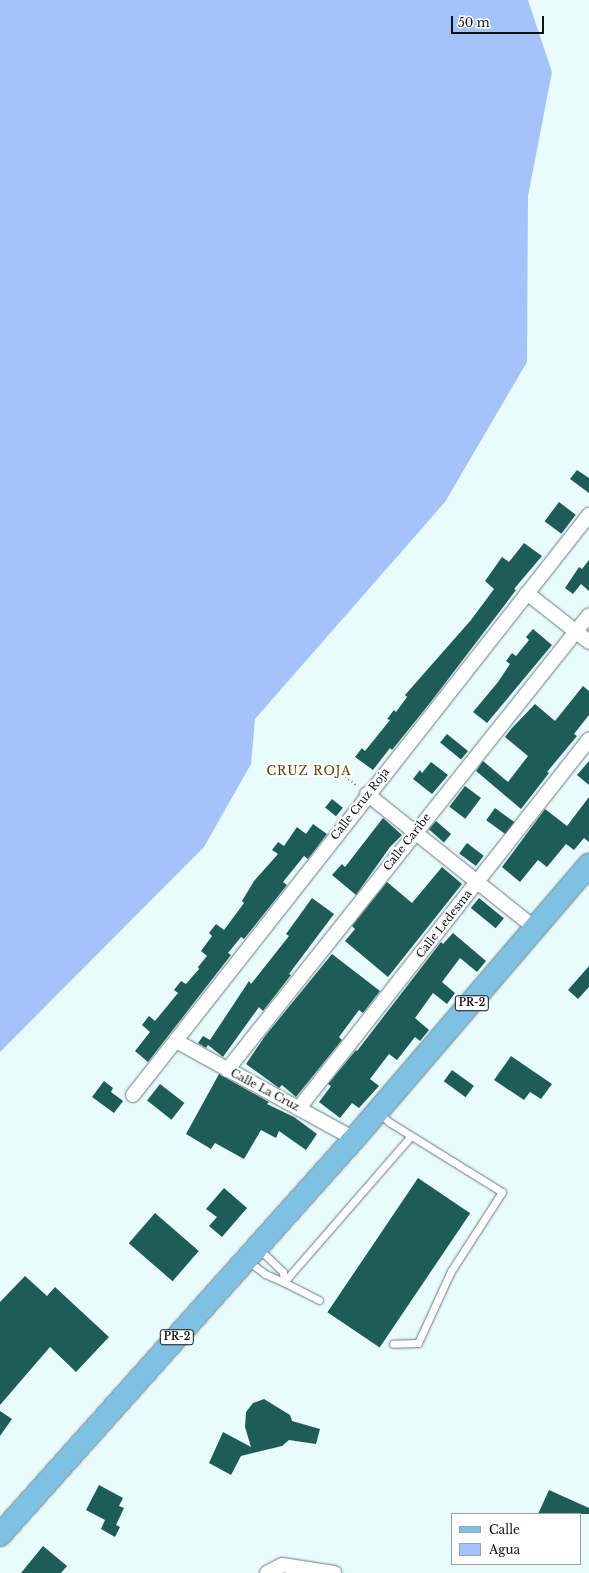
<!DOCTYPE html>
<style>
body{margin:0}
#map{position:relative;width:589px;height:1573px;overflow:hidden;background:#eafbfe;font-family:"Libre Baskerville",serif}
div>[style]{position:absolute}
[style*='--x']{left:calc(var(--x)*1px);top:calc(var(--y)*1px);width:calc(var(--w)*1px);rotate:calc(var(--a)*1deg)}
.water>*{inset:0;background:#a5c3fb}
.building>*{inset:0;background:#1e5d57;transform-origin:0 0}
.path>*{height:2px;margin-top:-1px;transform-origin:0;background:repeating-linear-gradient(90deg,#7d898c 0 1px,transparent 0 4px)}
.roads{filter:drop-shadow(0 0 1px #67797d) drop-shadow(0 0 1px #67797d)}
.service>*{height:7px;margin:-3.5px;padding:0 3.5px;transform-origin:3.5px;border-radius:3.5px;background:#fff}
.minor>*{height:14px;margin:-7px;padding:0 7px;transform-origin:7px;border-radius:7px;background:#fff}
.primary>*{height:22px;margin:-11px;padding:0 11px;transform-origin:11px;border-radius:11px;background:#80c1e3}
span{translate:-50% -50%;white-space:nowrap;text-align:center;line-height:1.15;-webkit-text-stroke:4px #fff;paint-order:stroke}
.shield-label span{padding:1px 3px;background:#fff;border:1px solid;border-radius:3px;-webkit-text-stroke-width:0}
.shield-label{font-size:10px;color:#0c1315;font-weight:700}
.street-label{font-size:11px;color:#0c1315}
.neighbourhood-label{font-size:12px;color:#5b4202;letter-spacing:1px}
.legend{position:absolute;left:451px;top:1513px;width:130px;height:52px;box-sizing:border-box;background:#fff;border:1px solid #9ea1a1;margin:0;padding:5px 7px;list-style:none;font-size:12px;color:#0c1315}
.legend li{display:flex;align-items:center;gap:8px;height:20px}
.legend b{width:20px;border:1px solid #9ea1a1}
.scale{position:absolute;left:451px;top:16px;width:93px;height:18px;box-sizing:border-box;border:2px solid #0c1315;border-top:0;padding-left:5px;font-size:12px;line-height:14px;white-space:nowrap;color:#0c1315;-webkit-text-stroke:3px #fff;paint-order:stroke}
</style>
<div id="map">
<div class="water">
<div style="clip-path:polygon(0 0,528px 0,552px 72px,528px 196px,527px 362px,445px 502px,255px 719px,251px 764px,204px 847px,0 1052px)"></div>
</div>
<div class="building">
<div style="clip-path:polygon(577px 470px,589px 478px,589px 493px,570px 479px)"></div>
<div style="left:559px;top:502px;width:21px;height:24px;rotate:37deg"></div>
<div style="clip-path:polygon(524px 543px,542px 556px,514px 589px,516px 590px,430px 703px,392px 750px,390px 748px,373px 770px,355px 757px,362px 748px,365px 751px,390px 720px,387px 719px,394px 710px,396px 712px,407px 697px,405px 695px,471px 620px,494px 589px,485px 581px,502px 557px,509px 562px)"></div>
<div style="clip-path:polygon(589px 560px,589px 591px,581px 584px,573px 594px,565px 588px,579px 567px,582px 569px)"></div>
<div style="clip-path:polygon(533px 629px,552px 645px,487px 723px,473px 712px,498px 682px,510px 664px,506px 661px,512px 653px,516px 656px,529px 640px,526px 637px)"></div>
<div style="clip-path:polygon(583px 686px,589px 691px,589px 715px,574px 734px,577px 736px,547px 772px,549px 773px,521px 809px,476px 771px,483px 761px,508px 782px,528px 756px,505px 737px,512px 728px,535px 704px,555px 721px)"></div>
<div style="left:447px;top:734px;width:27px;height:11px;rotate:39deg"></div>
<div style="clip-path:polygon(589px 761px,589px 785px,577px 775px)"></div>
<div style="clip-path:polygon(431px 762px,448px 775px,432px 794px,413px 779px,420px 770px,422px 773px)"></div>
<div style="left:465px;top:786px;width:20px;height:26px;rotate:37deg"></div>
<div style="clip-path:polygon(589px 797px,589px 842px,584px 838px,574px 850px,566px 844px,547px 867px,538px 860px,520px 882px,502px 867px,545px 809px,567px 826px)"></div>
<div style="left:332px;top:799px;width:14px;height:11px;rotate:39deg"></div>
<div style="left:495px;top:808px;width:24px;height:15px;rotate:36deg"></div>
<div style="clip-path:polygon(383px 818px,402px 835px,390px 847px,356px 895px,332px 875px,342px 864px,345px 867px)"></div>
<div style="left:436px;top:821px;width:20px;height:11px;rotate:41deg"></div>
<div style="clip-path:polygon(313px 824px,327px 834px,308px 859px,304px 856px,283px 882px,287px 885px,244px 939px,241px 937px,228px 953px,231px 955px,224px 964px,148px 1062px,135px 1051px,150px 1032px,142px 1025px,149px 1016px,155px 1021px,178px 993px,174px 990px,181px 981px,186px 984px,199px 969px,198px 967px,207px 956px,201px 951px,212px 936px,209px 933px,216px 924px,224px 930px,244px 903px,242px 901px,254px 881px,278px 854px,272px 850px,278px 842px,284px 846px,297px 827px,306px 834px)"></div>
<div style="left:467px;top:843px;width:21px;height:13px;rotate:37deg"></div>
<div style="clip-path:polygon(442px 867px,462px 884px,388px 977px,345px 941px,355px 929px,352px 926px,387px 882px,412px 903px)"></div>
<div style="clip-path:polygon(312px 898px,334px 914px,289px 974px,291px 975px,263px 1011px,259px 1007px,223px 1057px,208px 1045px,206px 1048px,198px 1043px,203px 1036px,210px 1040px,249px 981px,251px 984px,289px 936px,286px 934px)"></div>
<div style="left:479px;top:898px;width:32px;height:13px;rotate:39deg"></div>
<div style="clip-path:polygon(453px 933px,486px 961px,477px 972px,460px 958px,442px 982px,455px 993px,447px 1004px,433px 993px,415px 1018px,429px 1030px,420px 1041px,415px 1037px,397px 1060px,389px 1054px,370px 1079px,379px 1086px,359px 1108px,352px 1103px,340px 1118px,319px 1102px,331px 1086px,328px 1084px,356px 1050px,357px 1051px,441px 942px,443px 944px)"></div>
<div style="clip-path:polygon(332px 954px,380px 991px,363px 1013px,359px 1010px,339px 1037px,342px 1040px,296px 1097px,282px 1085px,279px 1088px,246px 1064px,265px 1036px)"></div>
<div style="clip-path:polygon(589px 966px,589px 987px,578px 999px,568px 990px)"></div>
<div style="clip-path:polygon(511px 1056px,552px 1084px,541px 1099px,530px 1092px,524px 1100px,494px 1080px)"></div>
<div style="left:452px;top:1070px;width:27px;height:14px;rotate:36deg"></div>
<div style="clip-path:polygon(219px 1074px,269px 1102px,267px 1104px,294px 1117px,317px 1134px,306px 1150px,279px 1131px,276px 1138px,261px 1130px,244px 1159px,215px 1143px,211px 1149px,186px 1134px)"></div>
<div style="clip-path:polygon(104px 1081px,113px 1088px,111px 1092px,123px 1101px,114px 1113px,92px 1097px)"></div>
<div style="left:160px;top:1084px;width:31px;height:21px;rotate:38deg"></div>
<div style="left:418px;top:1178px;width:63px;height:162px;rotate:34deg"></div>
<div style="clip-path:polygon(224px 1188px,247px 1208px,222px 1237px,209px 1226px,217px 1217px,206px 1209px)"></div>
<div style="left:155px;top:1213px;width:58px;height:40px;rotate:41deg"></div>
<div style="clip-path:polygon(25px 1276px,47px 1296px,55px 1287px,109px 1337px,76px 1372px,50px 1347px,0 1405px,0 1302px)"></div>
<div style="clip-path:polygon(264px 1399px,290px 1415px,292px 1421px,320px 1429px,316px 1444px,289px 1440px,282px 1446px,241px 1456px,231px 1475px,209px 1463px,223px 1432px,251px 1447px,245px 1427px,246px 1412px,253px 1403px)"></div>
<div style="clip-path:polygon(0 1411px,12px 1419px,0 1436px)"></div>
<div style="clip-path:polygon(99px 1485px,123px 1498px,119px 1506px,124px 1508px,116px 1525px,120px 1527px,115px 1537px,101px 1529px,105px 1520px,86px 1510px)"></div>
<div style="clip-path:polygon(549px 1490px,589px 1508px,589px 1514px,538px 1514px)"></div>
<div style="clip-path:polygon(43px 1546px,67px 1566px,61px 1573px,21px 1573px)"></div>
</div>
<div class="path">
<div style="--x:336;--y:769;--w:27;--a:39"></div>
</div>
<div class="roads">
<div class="service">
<div style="--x:379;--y:1113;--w:13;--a:42"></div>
<div style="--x:389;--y:1122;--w:133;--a:31.8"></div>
<div style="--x:502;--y:1192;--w:94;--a:122.8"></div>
<div style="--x:451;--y:1271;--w:79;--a:114.6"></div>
<div style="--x:418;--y:1343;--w:25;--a:178"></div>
<div style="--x:248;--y:1261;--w:21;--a:37"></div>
<div style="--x:265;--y:1274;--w:21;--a:23"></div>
<div style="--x:284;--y:1282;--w:10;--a:-96"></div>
<div style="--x:283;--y:1272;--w:33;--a:-136"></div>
<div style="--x:319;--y:1300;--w:39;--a:-153"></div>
<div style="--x:284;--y:1282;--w:194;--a:-49"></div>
</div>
<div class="minor">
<div style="--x:527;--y:593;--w:79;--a:38.3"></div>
<div style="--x:367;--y:794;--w:216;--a:38.6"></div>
<div style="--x:176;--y:1041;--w:203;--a:28.8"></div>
<div style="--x:227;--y:1070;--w:581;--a:-51.49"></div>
<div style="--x:133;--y:1095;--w:738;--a:-51.83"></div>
<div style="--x:299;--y:1108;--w:469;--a:-51.8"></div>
<div style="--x:267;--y:1573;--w:17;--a:-28"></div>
<div style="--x:282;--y:1565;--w:53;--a:8.7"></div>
</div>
<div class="primary">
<div style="--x:0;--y:1535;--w:531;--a:-48.21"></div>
<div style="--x:354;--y:1139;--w:361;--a:-49.4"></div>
</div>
</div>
<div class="shield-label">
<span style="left:472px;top:1003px">PR-2</span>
<span style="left:177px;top:1337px">PR-2</span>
</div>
<div class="street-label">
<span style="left:360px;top:804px;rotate:-52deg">Calle Cruz Roja</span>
<span style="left:407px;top:842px;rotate:-52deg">Calle Caribe</span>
<span style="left:444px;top:924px;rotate:-52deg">Calle Ledesma</span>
<span style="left:265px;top:1090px;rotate:28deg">Calle La Cruz</span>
</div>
<div class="neighbourhood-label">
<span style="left:309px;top:771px">CRUZ ROJA</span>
</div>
<ul class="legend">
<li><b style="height:5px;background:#80c1e3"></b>Calle</li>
<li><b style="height:11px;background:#a5c3fb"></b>Agua</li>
</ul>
<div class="scale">50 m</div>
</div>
